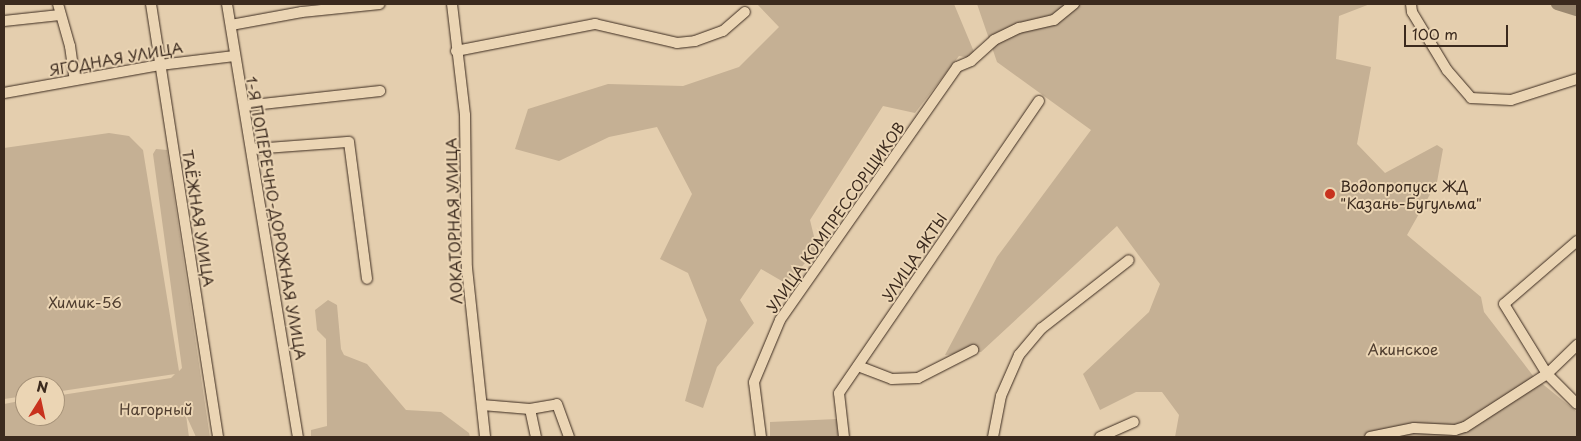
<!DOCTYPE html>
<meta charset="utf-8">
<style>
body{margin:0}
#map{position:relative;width:1581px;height:441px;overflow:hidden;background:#e4ceae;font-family:"Playpen Sans",sans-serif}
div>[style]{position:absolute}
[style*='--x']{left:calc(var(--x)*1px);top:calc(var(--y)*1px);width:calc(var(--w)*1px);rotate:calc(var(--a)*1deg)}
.green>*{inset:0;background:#c5b094}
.river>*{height:12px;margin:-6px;padding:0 6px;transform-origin:6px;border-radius:6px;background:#9a876f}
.roads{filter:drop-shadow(0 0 1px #3b2a1e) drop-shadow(0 0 1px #3b2a1e)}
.minor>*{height:10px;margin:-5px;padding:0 5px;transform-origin:5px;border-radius:5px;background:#ebd5b4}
.dots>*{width:14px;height:14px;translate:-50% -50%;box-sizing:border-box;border:2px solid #ebd5b4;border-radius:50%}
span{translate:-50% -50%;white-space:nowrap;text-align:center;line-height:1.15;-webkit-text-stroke:4px #ebd5b4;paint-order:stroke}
.street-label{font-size:15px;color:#3b2a1e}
.poi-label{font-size:15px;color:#3b2a1e}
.left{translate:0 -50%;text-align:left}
.park-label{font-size:15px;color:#503e30}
.frame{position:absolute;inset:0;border:5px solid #3b2a1e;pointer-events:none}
.north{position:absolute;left:15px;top:376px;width:50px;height:50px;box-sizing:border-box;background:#ebd5b4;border:1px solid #a59178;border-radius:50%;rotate:10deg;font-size:14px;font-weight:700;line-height:20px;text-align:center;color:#3b2a1e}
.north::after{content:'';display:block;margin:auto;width:18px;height:22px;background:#c8321e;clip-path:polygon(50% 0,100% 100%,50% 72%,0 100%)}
.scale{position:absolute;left:1404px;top:25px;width:104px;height:22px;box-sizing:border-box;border:2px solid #3b2a1e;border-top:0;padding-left:6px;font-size:15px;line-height:18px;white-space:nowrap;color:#3b2a1e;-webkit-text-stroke:4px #ebd5b4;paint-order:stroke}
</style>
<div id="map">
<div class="green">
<div style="clip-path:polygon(757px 4px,954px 4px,977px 59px,959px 56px,915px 113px,883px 106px,810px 220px,817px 249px,787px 284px,761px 269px,740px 300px,754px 323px,717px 367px,703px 408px,685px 401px,707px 320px,688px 273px,660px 259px,692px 194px,657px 127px,609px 137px,559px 161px,515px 149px,528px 109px,608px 84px,683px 86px,739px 67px,779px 27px)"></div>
<div style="clip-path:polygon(977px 4px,1370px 4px,1339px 16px,1336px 59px,1371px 67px,1357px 144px,1385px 173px,1437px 145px,1443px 149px,1437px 182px,1407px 235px,1481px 297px,1484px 312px,1534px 377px,1577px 412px,1577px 437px,1175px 437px,1179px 415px,1162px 392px,1136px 392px,1100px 410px,1083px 374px,1149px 312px,1160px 284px,1117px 226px,981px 352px,945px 355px,997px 257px,1091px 130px,997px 62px)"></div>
<div style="clip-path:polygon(109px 133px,129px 136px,143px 150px,179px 371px,182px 368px,153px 154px,156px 149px,167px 150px,210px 437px,196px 437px,186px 415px,189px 437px,4px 437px,4px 404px,25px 400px,25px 416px,55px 416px,55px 396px,171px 378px,175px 374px,55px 392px,55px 386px,25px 386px,25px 396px,4px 399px,4px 148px)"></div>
<div style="clip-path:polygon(328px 300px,337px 305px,341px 349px,344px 355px,367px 364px,406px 410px,441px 412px,469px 433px,470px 437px,311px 437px,311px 430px,327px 426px,326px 339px,317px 330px,315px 310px)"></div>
<div style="clip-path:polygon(837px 419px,838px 437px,770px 437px,770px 422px)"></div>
</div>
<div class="river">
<div style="--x:1557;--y:4;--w:21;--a:17"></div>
</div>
<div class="roads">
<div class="minor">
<div style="--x:58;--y:4;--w:44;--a:74.1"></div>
<div style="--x:70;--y:46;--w:34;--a:82"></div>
<div style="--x:151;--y:4;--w:438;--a:81.2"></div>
<div style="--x:227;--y:4;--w:439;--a:80.7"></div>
<div style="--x:452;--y:4;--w:112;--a:83.3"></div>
<div style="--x:465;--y:115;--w:153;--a:89.3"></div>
<div style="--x:467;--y:268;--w:170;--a:83.9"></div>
<div style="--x:1411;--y:4;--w:8;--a:83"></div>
<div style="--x:1412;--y:12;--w:68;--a:58.9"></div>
<div style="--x:1447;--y:70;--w:37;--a:49"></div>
<div style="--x:1471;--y:98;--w:40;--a:2.9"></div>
<div style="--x:1511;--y:100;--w:69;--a:-17.7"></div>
<div style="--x:4;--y:21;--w:56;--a:-6.1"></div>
<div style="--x:231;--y:25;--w:72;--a:-10.4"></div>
<div style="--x:302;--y:12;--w:78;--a:-5.9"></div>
<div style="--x:456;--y:51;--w:142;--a:-11"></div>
<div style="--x:595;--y:24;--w:84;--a:13"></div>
<div style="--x:677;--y:43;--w:18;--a:-6"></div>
<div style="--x:695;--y:41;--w:30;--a:-20"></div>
<div style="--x:723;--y:31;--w:29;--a:-41"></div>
<div style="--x:4;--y:93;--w:158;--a:-10.2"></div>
<div style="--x:160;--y:65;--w:75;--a:-6.9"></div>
<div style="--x:244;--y:106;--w:137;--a:-6.3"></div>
<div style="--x:253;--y:149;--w:96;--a:-4.2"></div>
<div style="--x:349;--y:142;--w:138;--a:82.5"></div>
<div style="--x:1577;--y:241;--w:96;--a:139.2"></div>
<div style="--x:1504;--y:304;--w:82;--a:58.4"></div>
<div style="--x:1547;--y:374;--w:42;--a:45"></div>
<div style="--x:858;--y:366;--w:36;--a:21"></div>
<div style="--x:892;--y:379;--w:26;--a:-2"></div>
<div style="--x:918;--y:378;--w:62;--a:-27"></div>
<div style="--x:482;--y:405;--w:48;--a:4.8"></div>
<div style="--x:530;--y:409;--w:27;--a:-10"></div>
<div style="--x:557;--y:404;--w:35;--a:70"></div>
<div style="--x:530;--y:409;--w:29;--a:78"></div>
<div style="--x:761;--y:437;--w:55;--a:-97.3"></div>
<div style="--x:754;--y:382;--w:67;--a:-67.2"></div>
<div style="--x:780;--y:320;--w:309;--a:-55"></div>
<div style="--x:957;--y:67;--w:15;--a:-23"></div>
<div style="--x:971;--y:61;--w:31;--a:-42"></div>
<div style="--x:994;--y:40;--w:28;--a:-26"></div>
<div style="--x:1019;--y:28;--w:36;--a:-13"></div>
<div style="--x:1054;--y:20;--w:26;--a:-39"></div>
<div style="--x:844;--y:437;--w:44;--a:-96.5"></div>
<div style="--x:839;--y:393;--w:354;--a:-55.6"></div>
<div style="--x:993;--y:437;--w:42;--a:-79"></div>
<div style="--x:1001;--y:396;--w:45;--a:-66.3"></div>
<div style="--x:1019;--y:355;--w:35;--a:-50"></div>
<div style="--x:1042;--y:328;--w:110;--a:-38"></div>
<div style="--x:1100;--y:437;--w:37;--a:-24"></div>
<div style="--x:1370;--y:437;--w:45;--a:-11.6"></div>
<div style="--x:1414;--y:428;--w:41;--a:2.8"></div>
<div style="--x:1455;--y:430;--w:10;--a:-17"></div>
<div style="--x:1465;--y:427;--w:98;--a:-32.9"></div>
<div style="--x:1547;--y:374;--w:42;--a:-44"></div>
</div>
</div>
<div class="dots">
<div style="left:1330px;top:194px;background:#c8321e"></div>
</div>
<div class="street-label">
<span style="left:116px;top:58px;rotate:-10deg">ЯГОДНАЯ УЛИЦА</span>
<span style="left:835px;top:217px;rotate:-55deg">УЛИЦА КОМПРЕССОРЩИКОВ</span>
<span style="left:199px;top:218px;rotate:81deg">ТАЁЖНАЯ УЛИЦА</span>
<span style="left:277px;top:218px;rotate:80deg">1-Я ПОПЕРЕЧНО-ДОРОЖНАЯ УЛИЦА</span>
<span style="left:453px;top:221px;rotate:-92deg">ЛОКАТОРНАЯ УЛИЦА</span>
<span style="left:914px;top:257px;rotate:-56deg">УЛИЦА ЯКТЫ</span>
</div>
<div class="poi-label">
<span class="left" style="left:1340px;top:194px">Водопропуск ЖД<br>"Казань-Бугульма"</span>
</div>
<div class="park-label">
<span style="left:85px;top:302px">Химик-56</span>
<span style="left:1403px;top:349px">Акинское</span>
<span style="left:156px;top:409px">Нагорный</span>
</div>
<div class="frame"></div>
<div class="north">N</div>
<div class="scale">100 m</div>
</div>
